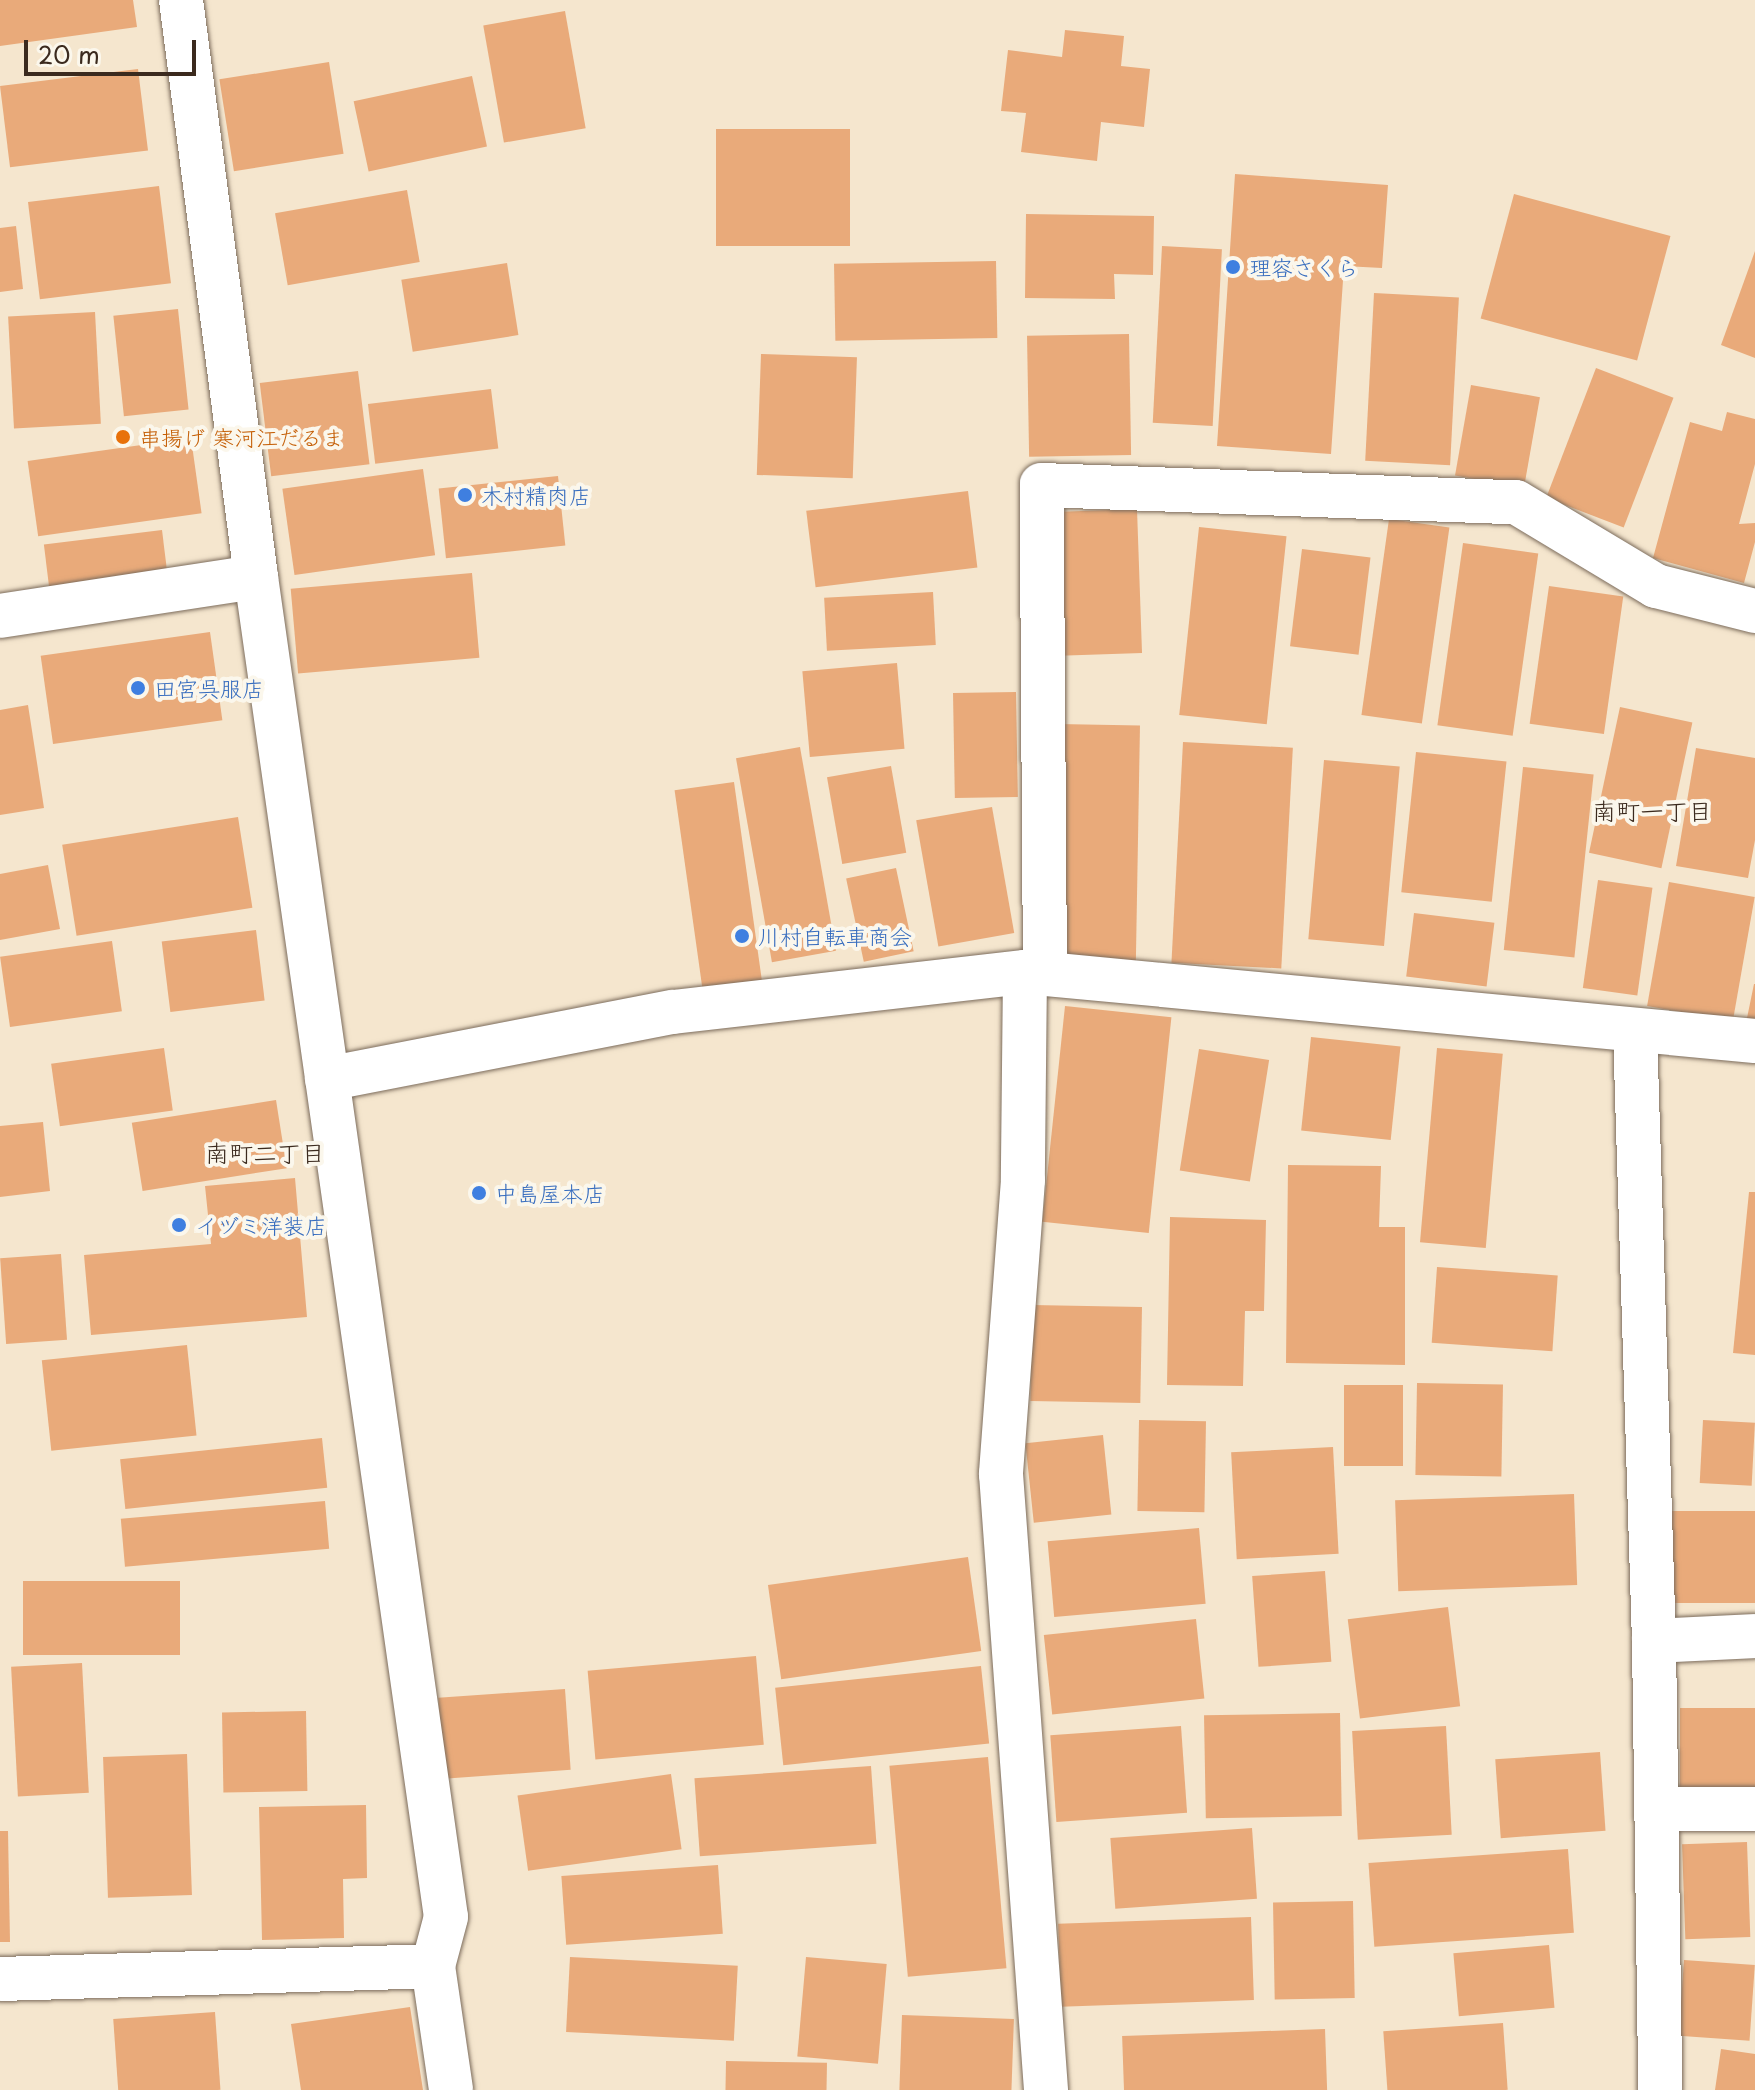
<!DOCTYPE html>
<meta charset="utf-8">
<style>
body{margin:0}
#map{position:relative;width:1755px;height:2090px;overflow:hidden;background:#f5e6ce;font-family:"Playpen Sans","Klee One",sans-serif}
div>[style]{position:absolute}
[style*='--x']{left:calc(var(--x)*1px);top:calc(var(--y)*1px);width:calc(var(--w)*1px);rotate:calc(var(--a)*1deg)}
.building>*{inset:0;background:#e9aa7a;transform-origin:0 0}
.roads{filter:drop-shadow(0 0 2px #7c6c5c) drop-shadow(0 0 2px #7c6c5c)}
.minor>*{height:44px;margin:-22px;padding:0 22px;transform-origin:22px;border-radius:22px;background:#fff}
.dots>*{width:22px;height:22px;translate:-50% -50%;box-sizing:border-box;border:4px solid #fbf7ec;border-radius:50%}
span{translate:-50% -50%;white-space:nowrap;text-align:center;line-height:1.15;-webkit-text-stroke:8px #fbf7ec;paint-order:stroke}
.shop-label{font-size:22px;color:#366cbe}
.left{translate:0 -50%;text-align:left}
.food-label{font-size:22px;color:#c56008}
.neighbourhood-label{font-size:24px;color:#3b2a1e}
.scale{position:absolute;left:24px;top:40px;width:172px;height:36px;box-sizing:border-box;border:4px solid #3b2a1e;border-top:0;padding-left:10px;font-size:24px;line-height:28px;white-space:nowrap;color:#3b2a1e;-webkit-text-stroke:6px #fbf7ec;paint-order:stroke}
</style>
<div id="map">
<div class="building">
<div style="clip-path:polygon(0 0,133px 0,137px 27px,0 46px)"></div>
<div style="left:565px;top:11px;width:119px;height:83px;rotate:80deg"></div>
<div style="clip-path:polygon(1065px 30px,1124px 36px,1121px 66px,1150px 69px,1144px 127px,1101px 122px,1097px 161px,1021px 152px,1026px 113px,1001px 111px,1008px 50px,1062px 57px)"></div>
<div style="left:329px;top:62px;width:93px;height:111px;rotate:81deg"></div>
<div style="left:138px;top:69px;width:82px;height:139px;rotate:83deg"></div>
<div style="left:472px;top:76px;width:72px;height:121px;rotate:78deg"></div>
<div style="left:850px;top:129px;width:117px;height:134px;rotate:90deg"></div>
<div style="clip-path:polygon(1235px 174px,1388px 185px,1382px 268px,1344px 266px,1331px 454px,1217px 446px)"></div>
<div style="left:159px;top:186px;width:98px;height:132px;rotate:83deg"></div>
<div style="left:407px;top:190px;width:73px;height:134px;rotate:80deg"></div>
<div style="left:1514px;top:194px;width:162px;height:129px;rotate:15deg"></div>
<div style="clip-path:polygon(1026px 214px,1154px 216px,1153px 275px,1114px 274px,1115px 299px,1025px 298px)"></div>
<div style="clip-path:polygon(16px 226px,23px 289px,0 292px,0 228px)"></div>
<div style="left:1162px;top:246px;width:60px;height:177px;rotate:3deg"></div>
<div style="clip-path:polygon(1755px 251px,1755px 358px,1721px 345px)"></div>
<div style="left:996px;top:261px;width:77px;height:162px;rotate:89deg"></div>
<div style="left:507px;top:263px;width:73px;height:107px;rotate:81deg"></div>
<div style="left:1374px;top:293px;width:85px;height:168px;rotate:3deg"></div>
<div style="left:178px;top:309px;width:101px;height:65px;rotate:84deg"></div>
<div style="left:95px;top:312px;width:112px;height:87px;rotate:87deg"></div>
<div style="left:1129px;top:334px;width:121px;height:102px;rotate:89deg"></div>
<div style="left:761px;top:354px;width:96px;height:121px;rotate:2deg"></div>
<div style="left:1596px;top:368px;width:83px;height:139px;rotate:21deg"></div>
<div style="left:358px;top:371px;width:94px;height:99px;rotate:83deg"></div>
<div style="left:1471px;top:385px;width:70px;height:92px;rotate:10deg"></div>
<div style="left:491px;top:389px;width:60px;height:124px;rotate:83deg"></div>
<div style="clip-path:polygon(1727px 412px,1755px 419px,1755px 464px,1739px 524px,1755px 523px,1755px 542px,1744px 583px,1653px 558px,1690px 422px,1722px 431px)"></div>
<div style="left:191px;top:438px;width:76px;height:165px;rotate:82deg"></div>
<div style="left:423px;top:469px;width:87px;height:142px;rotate:82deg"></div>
<div style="left:558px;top:476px;width:70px;height:120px;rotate:84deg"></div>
<div style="left:968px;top:491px;width:77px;height:163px;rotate:83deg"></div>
<div style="left:1137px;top:509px;width:144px;height:90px;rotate:88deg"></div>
<div style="left:1389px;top:519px;width:61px;height:198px;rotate:8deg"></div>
<div style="left:1199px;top:527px;width:88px;height:189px;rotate:6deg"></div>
<div style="left:162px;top:530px;width:47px;height:119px;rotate:83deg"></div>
<div style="left:1463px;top:543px;width:76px;height:184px;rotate:8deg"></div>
<div style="left:1302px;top:549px;width:69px;height:98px;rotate:7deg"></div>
<div style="left:472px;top:573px;width:85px;height:182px;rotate:85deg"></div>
<div style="left:1549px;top:586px;width:75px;height:139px;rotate:8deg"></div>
<div style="left:933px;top:592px;width:53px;height:109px;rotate:87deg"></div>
<div style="left:210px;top:632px;width:89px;height:171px;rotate:82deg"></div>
<div style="left:897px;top:663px;width:86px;height:95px;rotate:85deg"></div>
<div style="left:1016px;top:692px;width:105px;height:63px;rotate:89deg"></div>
<div style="clip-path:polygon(28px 705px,44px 808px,0 815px,0 710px)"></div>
<div style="left:1620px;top:707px;width:74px;height:149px;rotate:12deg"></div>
<div style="left:1058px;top:724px;width:82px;height:240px;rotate:1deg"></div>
<div style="left:1183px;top:742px;width:110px;height:221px;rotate:3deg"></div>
<div style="left:800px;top:747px;width:207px;height:65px;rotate:80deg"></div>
<div style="clip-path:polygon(1696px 748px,1755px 758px,1755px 840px,1748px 878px,1676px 866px)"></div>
<div style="left:1416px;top:752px;width:91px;height:141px;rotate:6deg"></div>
<div style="left:1324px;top:760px;width:76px;height:180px;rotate:5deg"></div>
<div style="left:891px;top:766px;width:88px;height:65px;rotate:80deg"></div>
<div style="left:1523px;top:767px;width:71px;height:184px;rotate:6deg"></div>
<div style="left:734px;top:782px;width:200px;height:60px;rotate:82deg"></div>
<div style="left:992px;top:807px;width:128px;height:77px;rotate:80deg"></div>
<div style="left:238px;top:817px;width:92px;height:178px;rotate:81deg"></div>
<div style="clip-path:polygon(48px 865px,60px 929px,0 940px,0 874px)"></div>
<div style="left:896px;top:868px;width:85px;height:51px;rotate:78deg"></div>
<div style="left:1598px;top:880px;width:55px;height:109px;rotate:8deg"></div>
<div style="left:1669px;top:882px;width:87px;height:126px;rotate:10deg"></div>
<div style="left:1414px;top:913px;width:81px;height:64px;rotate:7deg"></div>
<div style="left:256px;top:930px;width:71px;height:95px;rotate:83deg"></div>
<div style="left:112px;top:941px;width:71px;height:113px;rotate:82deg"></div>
<div style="clip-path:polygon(1754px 984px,1755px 984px,1755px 1020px,1747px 1018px)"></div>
<div style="left:1065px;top:1006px;width:107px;height:217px;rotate:6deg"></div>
<div style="left:1311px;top:1037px;width:90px;height:94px;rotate:6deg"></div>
<div style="left:164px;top:1048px;width:63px;height:114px;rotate:82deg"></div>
<div style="left:1437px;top:1048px;width:66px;height:195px;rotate:5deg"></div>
<div style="left:1199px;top:1049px;width:71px;height:123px;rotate:9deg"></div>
<div style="left:276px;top:1100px;width:69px;height:146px;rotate:81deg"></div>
<div style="clip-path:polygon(43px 1122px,50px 1191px,0 1197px,0 1126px)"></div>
<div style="clip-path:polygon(1288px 1165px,1381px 1166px,1379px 1227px,1405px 1227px,1405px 1365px,1286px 1363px)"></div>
<div style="clip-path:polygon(295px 1178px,307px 1317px,91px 1335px,84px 1255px,211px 1244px,205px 1186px)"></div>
<div style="clip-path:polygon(1749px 1192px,1755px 1192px,1755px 1355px,1733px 1353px)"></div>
<div style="clip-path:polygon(1170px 1217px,1266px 1220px,1264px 1311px,1245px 1311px,1243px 1386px,1167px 1385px)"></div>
<div style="left:61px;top:1254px;width:86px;height:61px;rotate:86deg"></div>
<div style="left:1437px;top:1267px;width:121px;height:76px;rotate:4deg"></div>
<div style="left:1032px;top:1305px;width:110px;height:96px;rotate:1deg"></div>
<div style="left:187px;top:1345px;width:91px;height:146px;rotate:84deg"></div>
<div style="left:1417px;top:1383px;width:86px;height:92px;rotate:1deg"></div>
<div style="left:1344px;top:1385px;width:59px;height:81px"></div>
<div style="left:1139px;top:1420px;width:67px;height:91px;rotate:1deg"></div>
<div style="left:1703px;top:1420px;width:52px;height:63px;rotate:3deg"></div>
<div style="left:1103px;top:1435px;width:80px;height:78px;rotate:84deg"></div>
<div style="left:322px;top:1438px;width:50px;height:203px;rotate:84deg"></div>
<div style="left:1333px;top:1447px;width:107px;height:102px;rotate:87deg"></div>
<div style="left:1574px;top:1494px;width:91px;height:179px;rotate:88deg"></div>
<div style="left:325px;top:1501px;width:48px;height:205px;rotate:85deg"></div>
<div style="left:1755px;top:1511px;width:92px;height:94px;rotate:90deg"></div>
<div style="left:1199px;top:1528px;width:76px;height:152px;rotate:85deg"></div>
<div style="left:968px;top:1557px;width:95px;height:202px;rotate:82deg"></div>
<div style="left:1325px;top:1571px;width:91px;height:73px;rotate:86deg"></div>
<div style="left:23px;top:1581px;width:157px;height:74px"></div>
<div style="left:1448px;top:1607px;width:100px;height:101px;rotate:83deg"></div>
<div style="left:1196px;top:1619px;width:80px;height:153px;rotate:84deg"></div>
<div style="left:756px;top:1656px;width:89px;height:169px;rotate:85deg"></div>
<div style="left:82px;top:1663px;width:130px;height:71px;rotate:87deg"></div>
<div style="left:981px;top:1666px;width:78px;height:207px;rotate:84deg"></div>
<div style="left:565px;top:1689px;width:81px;height:127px;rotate:86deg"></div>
<div style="left:1755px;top:1708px;width:80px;height:75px;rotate:90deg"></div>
<div style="left:306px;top:1711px;width:80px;height:84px;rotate:89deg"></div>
<div style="left:1340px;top:1713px;width:103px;height:136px;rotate:89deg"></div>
<div style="left:1181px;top:1726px;width:87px;height:131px;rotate:86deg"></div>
<div style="left:1446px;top:1726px;width:109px;height:94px;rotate:87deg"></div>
<div style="left:1600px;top:1752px;width:79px;height:105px;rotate:86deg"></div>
<div style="left:187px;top:1754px;width:141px;height:84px;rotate:88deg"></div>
<div style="left:988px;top:1757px;width:212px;height:99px;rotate:85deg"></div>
<div style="left:871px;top:1766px;width:78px;height:177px;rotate:86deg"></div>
<div style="left:671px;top:1774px;width:76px;height:155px;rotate:82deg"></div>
<div style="clip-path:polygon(366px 1805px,367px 1878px,343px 1879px,344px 1938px,262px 1940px,259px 1807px)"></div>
<div style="left:1252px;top:1828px;width:71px;height:142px;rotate:86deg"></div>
<div style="clip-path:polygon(0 1831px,8px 1831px,10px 1942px,0 1942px)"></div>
<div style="left:1747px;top:1842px;width:95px;height:65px;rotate:88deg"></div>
<div style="left:1568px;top:1849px;width:84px;height:200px;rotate:86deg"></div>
<div style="left:718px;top:1865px;width:69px;height:157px;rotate:86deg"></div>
<div style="left:1353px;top:1901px;width:97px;height:80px;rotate:89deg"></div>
<div style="left:1251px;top:1917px;width:83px;height:193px;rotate:88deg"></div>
<div style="left:1549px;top:1945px;width:63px;height:96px;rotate:85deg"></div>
<div style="left:570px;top:1957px;width:168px;height:75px;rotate:3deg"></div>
<div style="left:806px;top:1957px;width:81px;height:100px;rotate:5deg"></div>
<div style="left:1684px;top:1960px;width:71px;height:76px;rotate:4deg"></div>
<div style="clip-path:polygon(410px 2007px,423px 2090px,301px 2090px,291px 2024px)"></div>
<div style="left:215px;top:2012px;width:78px;height:102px;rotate:86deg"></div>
<div style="left:902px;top:2015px;width:112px;height:75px;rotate:2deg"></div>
<div style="left:1503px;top:2023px;width:67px;height:120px;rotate:86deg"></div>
<div style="left:1325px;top:2029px;width:61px;height:203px;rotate:88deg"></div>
<div style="clip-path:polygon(1721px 2049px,1755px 2054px,1755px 2090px,1715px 2090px)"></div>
<div style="left:726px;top:2061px;width:101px;height:29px;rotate:1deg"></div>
</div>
<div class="roads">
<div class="minor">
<div style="--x:181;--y:0;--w:582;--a:82.59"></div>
<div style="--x:256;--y:577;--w:1353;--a:81.93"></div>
<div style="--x:446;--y:1917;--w:51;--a:104.9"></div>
<div style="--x:433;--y:1966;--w:125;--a:81.7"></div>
<div style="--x:0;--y:616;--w:259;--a:-8.7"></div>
<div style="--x:1025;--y:972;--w:208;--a:90.6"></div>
<div style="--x:1023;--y:1180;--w:295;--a:94.3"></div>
<div style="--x:1001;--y:1474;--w:618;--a:85.82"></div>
<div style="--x:1045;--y:974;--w:489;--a:-90.4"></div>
<div style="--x:1042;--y:485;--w:474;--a:2.1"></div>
<div style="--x:1516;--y:502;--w:163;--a:31"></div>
<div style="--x:1656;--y:586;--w:102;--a:14.2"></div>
<div style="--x:1635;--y:1031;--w:610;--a:88.22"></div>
<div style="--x:1654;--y:1641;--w:449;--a:89.2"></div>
<div style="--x:327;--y:1079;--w:352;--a:-11"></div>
<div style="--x:673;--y:1012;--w:354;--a:-6.5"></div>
<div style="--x:1025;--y:972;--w:733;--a:5.4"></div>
<div style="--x:1654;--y:1641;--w:101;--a:-2.8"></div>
<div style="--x:1656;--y:1809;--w:99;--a:0"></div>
<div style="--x:0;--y:1979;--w:433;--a:-1.7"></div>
</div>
</div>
<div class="dots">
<div style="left:1233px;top:267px;background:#3f7fe0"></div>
<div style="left:123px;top:437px;background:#e8710a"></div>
<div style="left:465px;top:495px;background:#3f7fe0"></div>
<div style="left:138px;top:688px;background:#3f7fe0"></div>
<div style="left:742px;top:936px;background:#3f7fe0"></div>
<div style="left:479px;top:1193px;background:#3f7fe0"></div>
<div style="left:179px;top:1225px;background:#3f7fe0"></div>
</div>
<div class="shop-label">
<span class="left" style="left:1249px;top:267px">理容さくら</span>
<span class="left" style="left:481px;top:495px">木村精肉店</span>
<span class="left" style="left:154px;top:688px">田宮呉服店</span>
<span class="left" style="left:758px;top:936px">川村自転車商会</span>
<span class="left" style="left:495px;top:1193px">中島屋本店</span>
<span class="left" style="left:195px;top:1225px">イヅミ洋装店</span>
</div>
<div class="food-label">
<span class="left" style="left:139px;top:437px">串揚げ 寒河江だるま</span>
</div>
<div class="neighbourhood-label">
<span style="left:1652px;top:811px">南町一丁目</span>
<span style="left:265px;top:1153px">南町二丁目</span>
</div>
<div class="scale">20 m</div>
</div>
